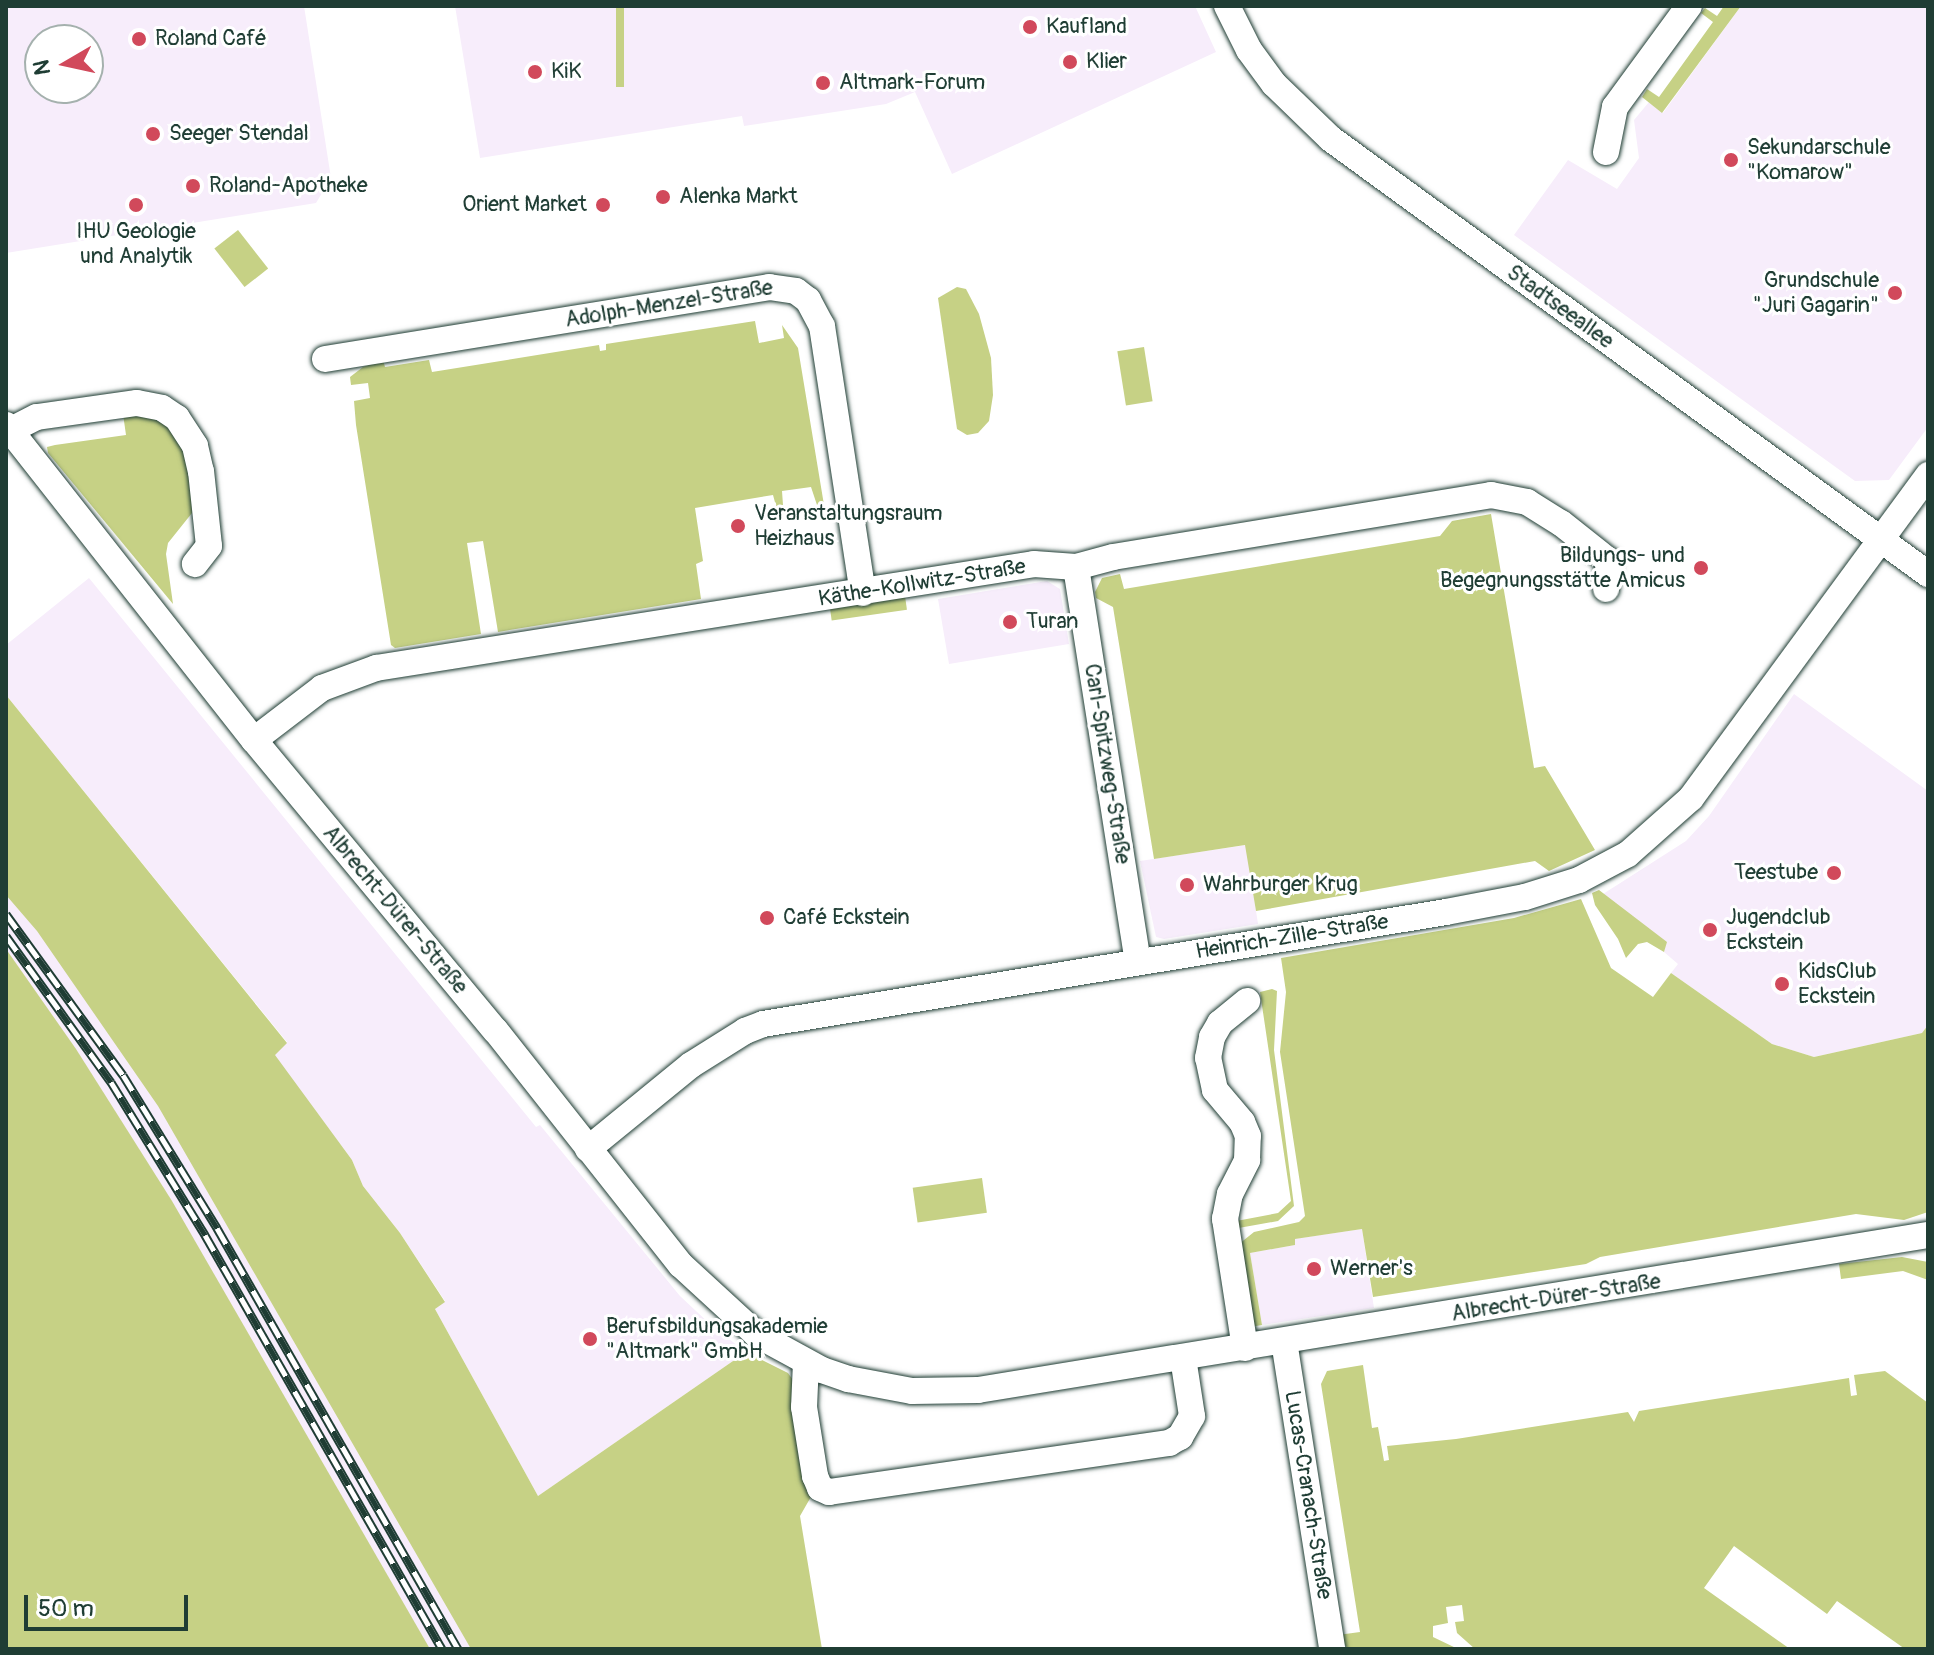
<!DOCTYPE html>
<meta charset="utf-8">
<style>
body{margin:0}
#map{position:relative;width:1934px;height:1655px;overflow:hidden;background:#fff;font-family:Pangolin,sans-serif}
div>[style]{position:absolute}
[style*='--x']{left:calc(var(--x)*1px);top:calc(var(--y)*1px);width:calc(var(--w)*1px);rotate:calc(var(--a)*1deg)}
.built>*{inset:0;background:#f7edfb}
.green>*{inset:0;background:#c6d185;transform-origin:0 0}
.roads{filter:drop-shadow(0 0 2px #1f3d34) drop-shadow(0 0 2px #1f3d34)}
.minor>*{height:26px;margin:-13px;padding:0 13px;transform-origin:13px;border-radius:13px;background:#fff}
.rail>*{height:9px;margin-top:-4.5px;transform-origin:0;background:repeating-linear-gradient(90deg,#fff 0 18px,#1f3d34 0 36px);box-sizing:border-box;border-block:2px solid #1f3d34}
.dots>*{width:22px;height:22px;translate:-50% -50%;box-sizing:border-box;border:4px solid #fff;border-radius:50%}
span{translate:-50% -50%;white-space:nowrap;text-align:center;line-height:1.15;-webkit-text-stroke:6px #fff;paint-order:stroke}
.poi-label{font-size:22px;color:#1f3d34}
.left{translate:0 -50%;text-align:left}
.right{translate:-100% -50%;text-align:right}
.street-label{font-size:22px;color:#1f3d34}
.frame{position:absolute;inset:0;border:8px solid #1f3d34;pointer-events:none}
.north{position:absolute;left:24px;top:24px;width:80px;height:80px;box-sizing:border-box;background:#fff;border:2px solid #a5b1ae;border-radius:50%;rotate:261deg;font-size:22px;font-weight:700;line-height:32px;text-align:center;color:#1f3d34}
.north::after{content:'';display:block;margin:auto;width:28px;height:36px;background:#d1495b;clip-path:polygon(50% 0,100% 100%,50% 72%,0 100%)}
.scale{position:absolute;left:24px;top:1595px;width:164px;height:36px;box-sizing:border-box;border:4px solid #1f3d34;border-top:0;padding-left:10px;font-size:24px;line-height:28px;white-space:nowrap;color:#1f3d34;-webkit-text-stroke:6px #fff;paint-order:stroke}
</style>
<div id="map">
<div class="built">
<div style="clip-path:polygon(evenodd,6px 6px,304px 6px,331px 178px,316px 203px,6px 253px,6px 6px,88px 40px,88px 88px,40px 88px,40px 40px,88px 40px)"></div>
<div style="clip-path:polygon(455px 6px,1195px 6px,1216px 52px,952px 174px,915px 92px,886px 104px,744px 126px,742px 116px,480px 158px)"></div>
<div style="clip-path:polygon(1741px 6px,1928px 6px,1928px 427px,1889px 480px,1855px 481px,1514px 235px,1568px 160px,1617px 189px,1639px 158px,1634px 120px,1649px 102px,1663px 113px)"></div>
<div style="clip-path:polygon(89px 578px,536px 1127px,540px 1125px,680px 1296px,712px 1326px,746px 1352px,538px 1496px,435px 1309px,445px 1301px,400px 1233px,363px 1186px,352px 1160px,274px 1055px,287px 1042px,6px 695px,6px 645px)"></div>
<div style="clip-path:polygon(1047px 581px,1060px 589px,1069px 644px,949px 664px,938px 599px)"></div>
<div style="clip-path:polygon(1794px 694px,1928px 791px,1928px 1025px,1922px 1033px,1814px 1057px,1772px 1044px,1671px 973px,1678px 964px,1664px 952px,1666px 942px,1603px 894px,1686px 841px,1709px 816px)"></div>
<div style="clip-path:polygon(1246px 845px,1258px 924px,1164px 939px,1156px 937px,1140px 861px)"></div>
<div style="clip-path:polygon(6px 879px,144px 1066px,482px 1649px,424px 1649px,6px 964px)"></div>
<div style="clip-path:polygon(1362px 1229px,1374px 1308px,1262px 1325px,1250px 1253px,1295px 1245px,1294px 1239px)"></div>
</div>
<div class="green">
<div style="left:616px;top:6px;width:8px;height:81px"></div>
<div style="clip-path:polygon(1724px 6px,1741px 6px,1662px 113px,1642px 97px,1647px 89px,1659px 97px,1713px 22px,1701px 13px,1705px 8px,1717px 16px)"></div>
<div style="left:238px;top:230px;width:49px;height:30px;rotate:52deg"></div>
<div style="clip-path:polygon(957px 287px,966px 289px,979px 314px,991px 358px,993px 395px,989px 421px,978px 433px,967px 435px,957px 429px,938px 298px)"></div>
<div style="clip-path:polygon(755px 321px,759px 343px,784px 338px,782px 325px,798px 348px,824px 505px,817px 505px,811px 487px,782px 491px,783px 505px,776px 506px,773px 495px,695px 508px,703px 561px,696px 564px,701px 599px,498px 632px,483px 541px,467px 543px,481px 634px,395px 648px,391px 645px,356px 425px,354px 401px,370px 398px,368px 383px,351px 385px,350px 377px,363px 367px,383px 360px,385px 367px,429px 360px,432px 372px,599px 345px,600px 351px,606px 350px,606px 344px)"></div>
<div style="left:1144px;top:347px;width:55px;height:27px;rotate:81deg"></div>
<div style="clip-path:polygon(123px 414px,160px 417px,183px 438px,196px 502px,192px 513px,168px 543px,166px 554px,173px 604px,48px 453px,47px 447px,55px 445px,126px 435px)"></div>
<div style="clip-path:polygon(1491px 514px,1534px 768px,1545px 766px,1595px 850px,1549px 871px,1535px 861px,1256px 911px,1245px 845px,1154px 859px,1113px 607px,1096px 598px,1095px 592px,1102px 578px,1120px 574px,1124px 589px,1440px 536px,1452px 521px)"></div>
<div style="left:905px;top:596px;width:14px;height:76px;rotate:82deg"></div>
<div style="clip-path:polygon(6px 695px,287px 1043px,275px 1055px,352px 1160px,363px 1186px,400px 1233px,445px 1302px,435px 1309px,538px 1496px,746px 1352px,788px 1373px,795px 1383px,812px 1495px,800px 1516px,822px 1649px,471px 1649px,158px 1106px,37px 931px,6px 895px)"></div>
<div style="clip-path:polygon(1599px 890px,1667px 942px,1664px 952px,1647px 942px,1638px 944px,1626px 958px,1618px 939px,1595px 905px,1592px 893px)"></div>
<div style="clip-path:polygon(1581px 899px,1611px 968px,1653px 997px,1671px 973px,1772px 1044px,1814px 1057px,1922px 1033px,1928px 1025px,1928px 1212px,1904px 1220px,1856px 1214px,1600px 1257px,1586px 1264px,1373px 1297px,1362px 1229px,1295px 1239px,1295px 1245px,1250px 1253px,1262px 1325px,1250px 1327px,1239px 1244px,1254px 1232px,1299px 1222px,1305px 1216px,1280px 1052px,1286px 992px,1281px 958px,1514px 918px)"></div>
<div style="clip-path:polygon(6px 949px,76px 1049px,172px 1201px,430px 1649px,6px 1649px)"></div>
<div style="clip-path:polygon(1272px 989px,1277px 991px,1274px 1050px,1294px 1206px,1278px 1221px,1233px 1229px,1231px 1222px,1278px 1213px,1291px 1201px,1260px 992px)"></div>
<div style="left:982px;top:1178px;width:35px;height:70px;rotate:82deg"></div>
<div style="clip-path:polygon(1902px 1257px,1928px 1262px,1928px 1280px,1903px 1271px,1841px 1279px,1839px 1264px)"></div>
<div style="clip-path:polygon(1363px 1365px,1372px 1428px,1378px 1427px,1384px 1461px,1389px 1460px,1387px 1446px,1456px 1439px,1628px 1412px,1634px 1422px,1639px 1411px,1849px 1378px,1851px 1396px,1857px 1395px,1854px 1375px,1885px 1371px,1928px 1403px,1928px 1649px,1905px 1649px,1837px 1601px,1827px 1614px,1734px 1546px,1704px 1588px,1790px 1649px,1475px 1649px,1457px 1633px,1455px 1622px,1464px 1621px,1462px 1605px,1446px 1607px,1448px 1623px,1433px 1626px,1433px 1637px,1458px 1649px,1348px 1649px,1338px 1635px,1360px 1632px,1321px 1384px,1327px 1371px)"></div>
</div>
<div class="roads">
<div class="minor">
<div style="--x:1227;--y:6;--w:49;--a:63.4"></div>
<div style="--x:1249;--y:50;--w:42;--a:53.7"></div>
<div style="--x:1274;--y:84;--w:79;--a:44"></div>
<div style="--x:1331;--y:139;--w:739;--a:36.08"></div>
<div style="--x:1606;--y:152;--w:46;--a:-78.7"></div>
<div style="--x:1615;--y:107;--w:125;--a:-53.8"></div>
<div style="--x:325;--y:359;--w:450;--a:-9.2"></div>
<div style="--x:769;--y:287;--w:27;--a:8"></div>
<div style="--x:796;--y:291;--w:15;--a:37"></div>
<div style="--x:808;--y:300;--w:30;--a:62"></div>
<div style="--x:822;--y:326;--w:270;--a:81.3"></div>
<div style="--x:6;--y:425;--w:401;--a:51.8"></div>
<div style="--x:254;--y:740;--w:378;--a:50.3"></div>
<div style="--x:496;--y:1031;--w:298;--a:51.7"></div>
<div style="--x:681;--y:1265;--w:102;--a:42.6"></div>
<div style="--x:756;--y:1334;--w:75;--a:28.6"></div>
<div style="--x:822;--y:1370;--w:28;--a:19"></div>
<div style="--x:848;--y:1379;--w:65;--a:10.6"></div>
<div style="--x:912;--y:1391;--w:66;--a:-0.9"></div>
<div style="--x:978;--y:1390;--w:963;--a:-9.27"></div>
<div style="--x:9;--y:431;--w:31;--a:-27"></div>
<div style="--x:37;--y:417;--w:101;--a:-8"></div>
<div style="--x:137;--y:403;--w:25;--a:11"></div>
<div style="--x:162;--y:408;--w:18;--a:34"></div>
<div style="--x:177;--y:418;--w:33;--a:57"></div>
<div style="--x:195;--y:446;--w:26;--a:77"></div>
<div style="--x:201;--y:471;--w:75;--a:83.9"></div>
<div style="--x:209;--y:546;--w:23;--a:128"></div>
<div style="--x:1076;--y:567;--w:400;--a:81.1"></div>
<div style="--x:254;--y:740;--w:86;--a:-37.4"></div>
<div style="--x:322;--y:688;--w:58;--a:-20.3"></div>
<div style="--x:376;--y:668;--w:666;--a:-8.98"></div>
<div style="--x:1034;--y:564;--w:42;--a:4.1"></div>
<div style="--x:1076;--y:567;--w:38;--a:-15"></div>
<div style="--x:1113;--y:557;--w:383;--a:-9.3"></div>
<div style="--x:1491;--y:495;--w:37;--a:11"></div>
<div style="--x:1527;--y:502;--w:40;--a:32"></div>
<div style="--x:1561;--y:523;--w:61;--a:38.4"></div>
<div style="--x:1609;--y:561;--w:28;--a:96"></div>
<div style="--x:588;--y:1149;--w:133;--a:-39.2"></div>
<div style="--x:691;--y:1065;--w:64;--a:-32.2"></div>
<div style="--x:745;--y:1031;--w:19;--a:-21"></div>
<div style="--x:763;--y:1024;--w:692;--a:-9.31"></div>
<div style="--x:1446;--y:912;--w:80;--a:-10.8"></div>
<div style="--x:1525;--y:897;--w:57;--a:-17.5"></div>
<div style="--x:1579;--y:880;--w:55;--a:-28"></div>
<div style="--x:1628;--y:854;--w:84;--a:-41.6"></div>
<div style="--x:1691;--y:798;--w:401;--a:-53.7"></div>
<div style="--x:1284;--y:1341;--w:312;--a:81.1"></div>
<div style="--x:1245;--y:1348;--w:131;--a:-98.8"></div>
<div style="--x:1225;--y:1219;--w:25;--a:-79"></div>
<div style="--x:1230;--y:1194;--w:38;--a:-63"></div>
<div style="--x:1247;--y:1160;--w:24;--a:-88"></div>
<div style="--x:1248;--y:1136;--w:15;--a:-113"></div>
<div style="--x:1242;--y:1122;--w:42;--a:-130.2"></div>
<div style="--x:1215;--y:1090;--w:33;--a:-102"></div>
<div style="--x:1208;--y:1058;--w:21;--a:-79"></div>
<div style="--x:1212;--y:1037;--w:16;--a:-60"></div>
<div style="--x:1220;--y:1023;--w:35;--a:-39"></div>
<div style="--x:806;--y:1362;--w:45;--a:92.5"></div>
<div style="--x:804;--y:1407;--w:70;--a:80.9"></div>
<div style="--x:815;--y:1476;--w:13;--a:67"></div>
<div style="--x:820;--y:1488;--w:10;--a:24"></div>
<div style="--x:829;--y:1492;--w:344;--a:-8.2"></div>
<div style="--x:1169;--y:1443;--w:13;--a:-29"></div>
<div style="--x:1180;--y:1437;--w:24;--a:-60"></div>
<div style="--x:1192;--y:1416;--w:59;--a:-98.8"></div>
</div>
</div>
<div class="rail">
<div style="--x:6;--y:914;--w:199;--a:54"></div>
<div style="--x:123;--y:1075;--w:180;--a:58.4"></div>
<div style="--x:217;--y:1228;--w:485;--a:60.2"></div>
<div style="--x:6;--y:936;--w:180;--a:54.3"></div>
<div style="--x:111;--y:1082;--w:180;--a:58.4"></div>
<div style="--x:205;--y:1235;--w:477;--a:60.2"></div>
</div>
<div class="dots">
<div style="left:1030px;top:27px;background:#d1495b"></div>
<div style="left:139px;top:39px;background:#d1495b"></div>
<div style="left:1070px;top:62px;background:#d1495b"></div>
<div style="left:535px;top:72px;background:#d1495b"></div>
<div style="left:823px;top:83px;background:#d1495b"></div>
<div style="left:153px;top:134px;background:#d1495b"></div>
<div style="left:1731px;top:160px;background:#d1495b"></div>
<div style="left:193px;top:186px;background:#d1495b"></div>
<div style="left:663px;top:197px;background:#d1495b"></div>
<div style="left:136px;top:205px;background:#d1495b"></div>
<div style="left:603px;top:205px;background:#d1495b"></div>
<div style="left:1895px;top:293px;background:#d1495b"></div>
<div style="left:738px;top:526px;background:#d1495b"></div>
<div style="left:1701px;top:568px;background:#d1495b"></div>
<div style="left:1010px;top:622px;background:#d1495b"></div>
<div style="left:1834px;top:873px;background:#d1495b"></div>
<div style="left:1187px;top:885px;background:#d1495b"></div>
<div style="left:767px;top:918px;background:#d1495b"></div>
<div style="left:1710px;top:930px;background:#d1495b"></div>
<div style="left:1782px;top:984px;background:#d1495b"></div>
<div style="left:1314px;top:1269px;background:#d1495b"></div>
<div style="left:590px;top:1339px;background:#d1495b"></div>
</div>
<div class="poi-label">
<span class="left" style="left:1046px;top:27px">Kaufland</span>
<span class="left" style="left:155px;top:39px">Roland Café</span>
<span class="left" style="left:1086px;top:62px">Klier</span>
<span class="left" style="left:551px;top:72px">KiK</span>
<span class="left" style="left:839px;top:83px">Altmark-Forum</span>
<span class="left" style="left:169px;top:134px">Seeger Stendal</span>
<span class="left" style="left:1747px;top:160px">Sekundarschule<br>"Komarow"</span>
<span class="left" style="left:209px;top:186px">Roland-Apotheke</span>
<span class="left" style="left:679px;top:197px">Alenka Markt</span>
<span class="right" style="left:587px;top:205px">Orient Market</span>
<span style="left:136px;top:244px">IHU Geologie<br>und Analytik</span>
<span class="right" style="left:1879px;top:293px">Grundschule<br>"Juri Gagarin"</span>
<span class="left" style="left:754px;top:526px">Veranstaltungsraum<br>Heizhaus</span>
<span class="right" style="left:1685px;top:568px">Bildungs- und<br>Begegnungsstätte Amicus</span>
<span class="left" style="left:1026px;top:622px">Turan</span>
<span class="right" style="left:1818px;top:873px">Teestube</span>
<span class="left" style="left:1203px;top:885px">Wahrburger Krug</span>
<span class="left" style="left:1726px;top:930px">Jugendclub<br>Eckstein</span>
<span class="left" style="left:783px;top:918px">Café Eckstein</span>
<span class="left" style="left:1798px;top:984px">KidsClub<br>Eckstein</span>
<span class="left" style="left:1330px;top:1269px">Werner's</span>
<span class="left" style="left:606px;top:1339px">Berufsbildungsakademie<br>"Altmark" GmbH</span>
</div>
<div class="street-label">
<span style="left:669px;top:304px;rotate:-9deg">Adolph-Menzel-Straße</span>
<span style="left:1560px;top:307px;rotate:36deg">Stadtseeallee</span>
<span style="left:922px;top:583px;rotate:-9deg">Käthe-Kollwitz-Straße</span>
<span style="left:1107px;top:764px;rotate:81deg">Carl-Spitzweg-Straße</span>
<span style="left:395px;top:910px;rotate:50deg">Albrecht-Dürer-Straße</span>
<span style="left:1292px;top:937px;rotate:-9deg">Heinrich-Zille-Straße</span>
<span style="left:1556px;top:1298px;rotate:-9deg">Albrecht-Dürer-Straße</span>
<span style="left:1308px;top:1495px;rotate:81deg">Lucas-Cranach-Straße</span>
</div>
<div class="frame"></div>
<div class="north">N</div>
<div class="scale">50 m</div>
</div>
